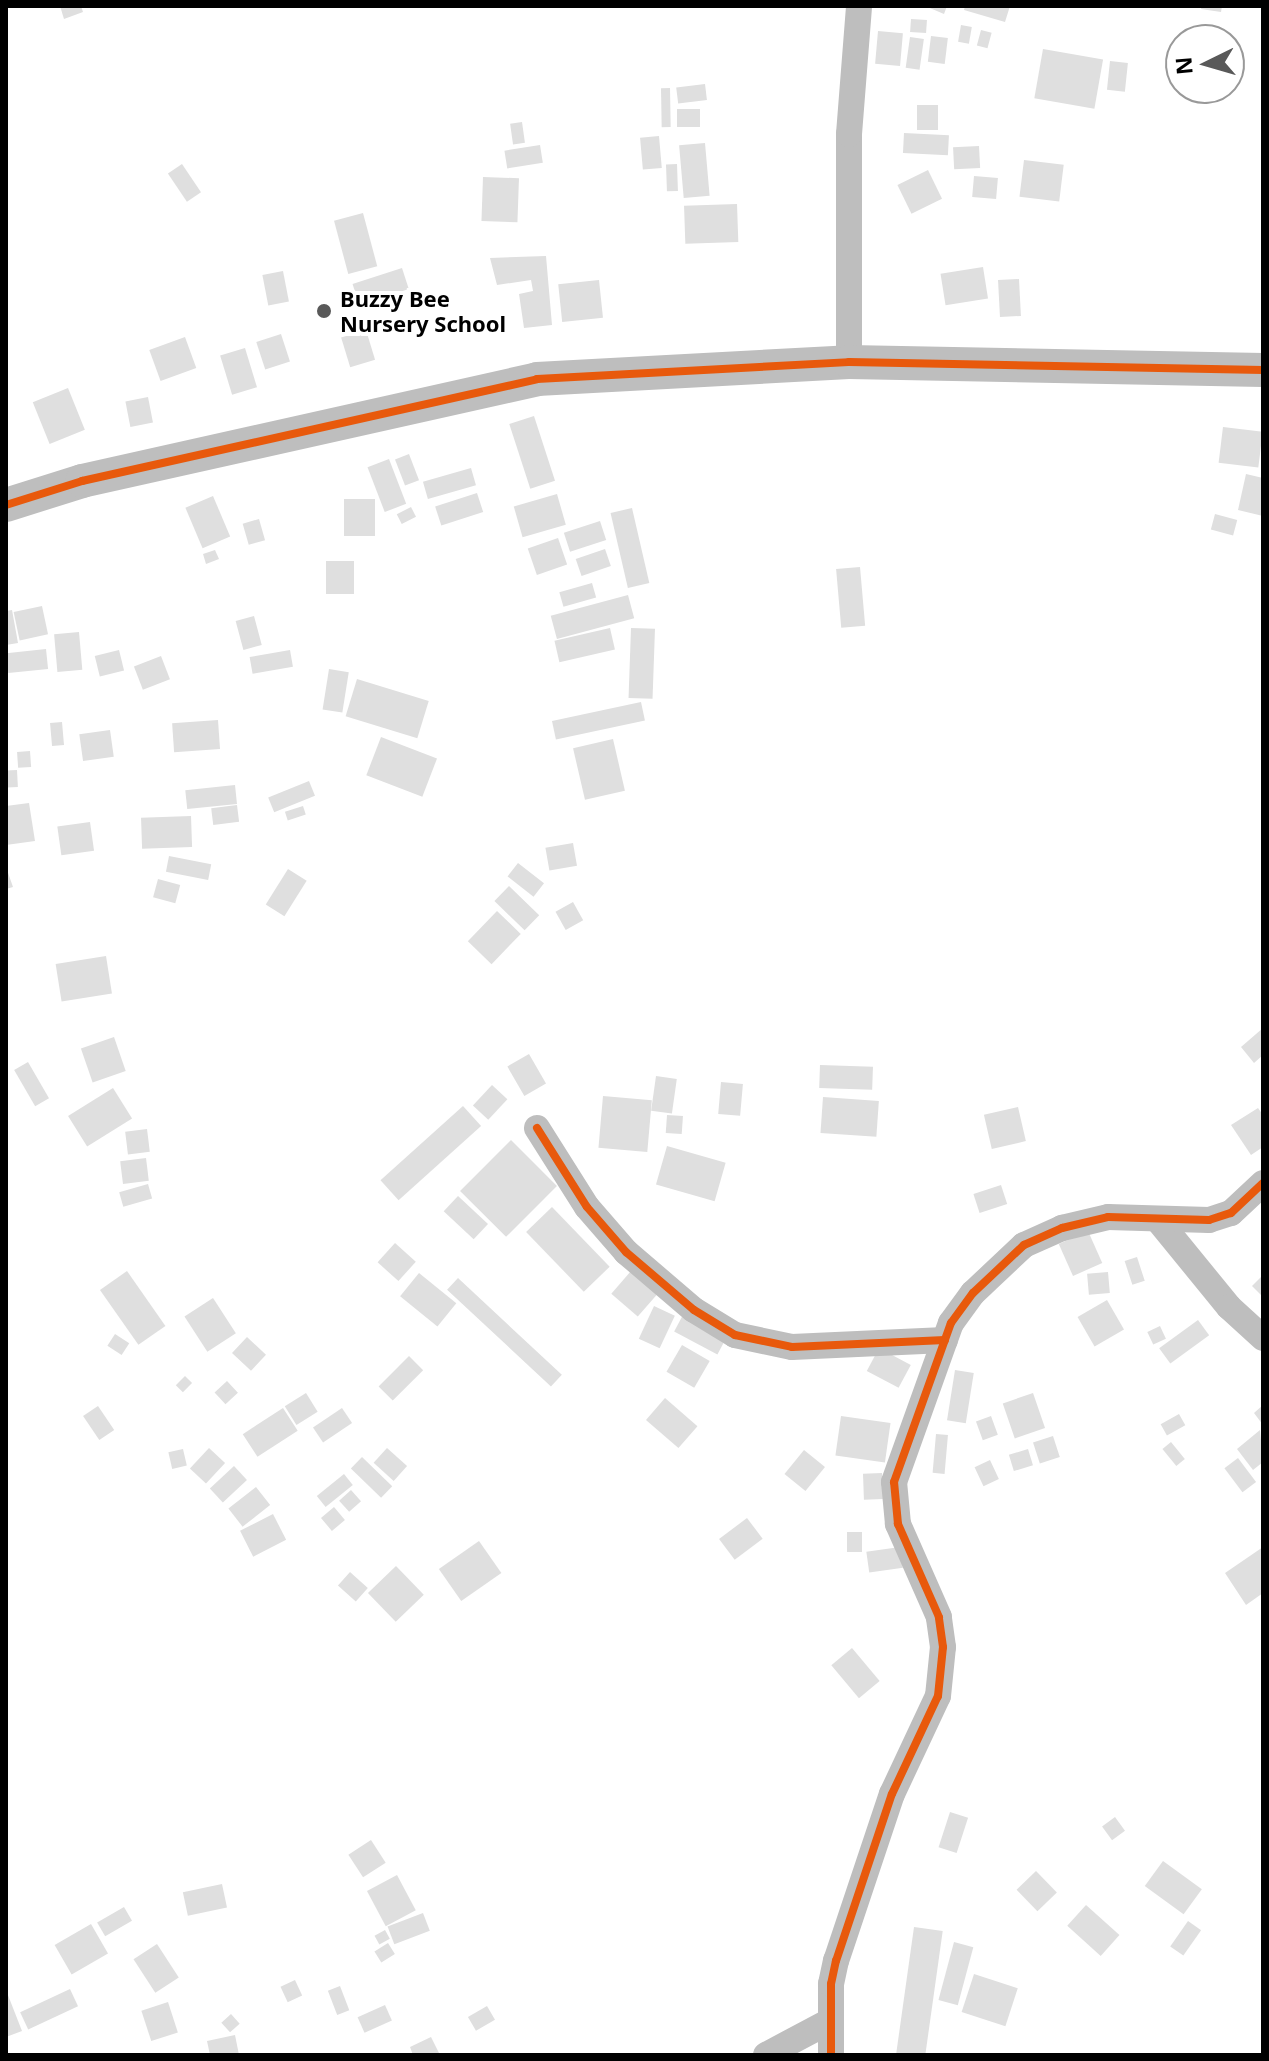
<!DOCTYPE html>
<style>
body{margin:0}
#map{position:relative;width:1269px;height:2061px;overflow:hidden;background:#fff;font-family:"Noto Sans",sans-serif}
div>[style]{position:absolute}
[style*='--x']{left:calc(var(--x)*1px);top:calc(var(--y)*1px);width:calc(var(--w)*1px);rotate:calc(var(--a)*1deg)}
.building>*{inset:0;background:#dfdfdf;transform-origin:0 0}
.minor>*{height:26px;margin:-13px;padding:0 13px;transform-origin:13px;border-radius:13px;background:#bebebe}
.tertiary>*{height:34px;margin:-17px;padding:0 17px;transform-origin:17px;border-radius:17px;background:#bebebe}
.cycleway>*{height:8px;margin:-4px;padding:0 4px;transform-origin:4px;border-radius:4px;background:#e8590c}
.dots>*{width:22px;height:22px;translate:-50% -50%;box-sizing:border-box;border:4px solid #fff;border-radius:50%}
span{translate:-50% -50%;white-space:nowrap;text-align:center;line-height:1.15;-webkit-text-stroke:8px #fff;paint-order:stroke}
.poi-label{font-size:22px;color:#000;font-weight:700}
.left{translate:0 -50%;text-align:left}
.frame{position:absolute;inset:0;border:8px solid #000;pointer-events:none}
.north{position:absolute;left:1165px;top:24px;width:80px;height:80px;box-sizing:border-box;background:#fff;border:2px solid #999;border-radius:50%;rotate:265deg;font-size:22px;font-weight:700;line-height:32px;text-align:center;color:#000}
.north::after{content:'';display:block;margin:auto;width:28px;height:36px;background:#595959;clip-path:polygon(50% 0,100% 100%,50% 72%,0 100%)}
</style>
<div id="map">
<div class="building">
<div style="clip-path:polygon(60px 6px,81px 6px,83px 12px,64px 19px)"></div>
<div style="clip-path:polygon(925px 6px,947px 6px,944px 14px)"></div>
<div style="clip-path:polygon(965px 6px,1010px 6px,1005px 22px,964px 10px)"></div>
<div style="clip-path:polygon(1202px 6px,1222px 6px,1221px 12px,1201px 9px)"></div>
<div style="left:911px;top:19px;width:16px;height:13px;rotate:4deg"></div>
<div style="left:961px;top:25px;width:11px;height:17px;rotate:10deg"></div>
<div style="left:981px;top:30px;width:11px;height:16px;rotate:15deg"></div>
<div style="left:878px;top:31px;width:25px;height:33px;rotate:5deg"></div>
<div style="left:931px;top:36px;width:17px;height:26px;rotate:7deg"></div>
<div style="left:910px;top:37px;width:14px;height:31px;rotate:8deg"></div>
<div style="left:1043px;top:49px;width:61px;height:50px;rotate:10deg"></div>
<div style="left:1110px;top:61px;width:18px;height:29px;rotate:6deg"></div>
<div style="left:705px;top:84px;width:16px;height:29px;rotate:83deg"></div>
<div style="left:670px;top:88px;width:39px;height:9px;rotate:89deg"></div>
<div style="left:917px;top:105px;width:21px;height:25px"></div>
<div style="left:677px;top:109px;width:23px;height:18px"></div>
<div style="left:522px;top:122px;width:21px;height:12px;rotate:82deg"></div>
<div style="left:904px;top:133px;width:45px;height:20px;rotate:3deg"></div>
<div style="left:659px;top:136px;width:32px;height:19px;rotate:85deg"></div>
<div style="left:705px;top:143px;width:53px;height:26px;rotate:85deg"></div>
<div style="left:540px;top:145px;width:18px;height:36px;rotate:81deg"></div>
<div style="left:979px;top:146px;width:22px;height:26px;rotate:87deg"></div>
<div style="left:1024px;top:160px;width:40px;height:37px;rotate:7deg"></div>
<div style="left:182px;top:164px;width:34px;height:17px;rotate:56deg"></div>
<div style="left:677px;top:164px;width:27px;height:11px;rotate:88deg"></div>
<div style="left:928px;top:170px;width:32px;height:34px;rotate:64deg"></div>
<div style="left:974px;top:176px;width:24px;height:21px;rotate:5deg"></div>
<div style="left:483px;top:177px;width:36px;height:44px;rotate:2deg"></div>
<div style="left:737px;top:204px;width:38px;height:53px;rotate:88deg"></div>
<div style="left:363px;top:213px;width:55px;height:30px;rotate:75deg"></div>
<div style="clip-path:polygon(546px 256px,552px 325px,524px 328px,519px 294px,533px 291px,531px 280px,497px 285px,490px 258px)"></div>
<div style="left:983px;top:267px;width:32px;height:43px;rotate:81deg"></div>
<div style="left:402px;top:268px;width:22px;height:52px;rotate:72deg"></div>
<div style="left:283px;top:271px;width:31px;height:21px;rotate:79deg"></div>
<div style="left:1019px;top:279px;width:37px;height:21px;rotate:87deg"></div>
<div style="left:599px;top:280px;width:38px;height:41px;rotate:84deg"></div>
<div style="left:366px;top:330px;width:31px;height:26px;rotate:73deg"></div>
<div style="left:281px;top:334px;width:29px;height:26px;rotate:72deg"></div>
<div style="left:185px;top:337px;width:33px;height:38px;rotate:70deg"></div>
<div style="left:245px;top:348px;width:41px;height:26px;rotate:73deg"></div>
<div style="left:68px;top:388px;width:45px;height:38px;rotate:68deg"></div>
<div style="left:148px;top:397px;width:26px;height:23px;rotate:79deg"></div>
<div style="left:534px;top:416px;width:68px;height:26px;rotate:72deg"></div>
<div style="left:1223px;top:427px;width:40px;height:36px;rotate:7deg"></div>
<div style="left:409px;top:454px;width:28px;height:15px;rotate:69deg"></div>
<div style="left:389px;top:459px;width:48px;height:23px;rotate:69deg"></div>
<div style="left:471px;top:468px;width:18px;height:50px;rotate:74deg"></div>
<div style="clip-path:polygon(1246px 474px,1263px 478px,1263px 516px,1238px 510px)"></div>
<div style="left:477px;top:493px;width:20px;height:44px;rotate:72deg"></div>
<div style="left:557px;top:494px;width:32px;height:45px;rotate:74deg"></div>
<div style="left:213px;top:496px;width:44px;height:30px;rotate:67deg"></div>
<div style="left:375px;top:499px;width:37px;height:31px;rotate:90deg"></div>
<div style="left:411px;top:507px;width:11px;height:16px;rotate:63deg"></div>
<div style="left:632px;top:508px;width:77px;height:22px;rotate:77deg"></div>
<div style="left:1215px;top:514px;width:23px;height:16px;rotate:15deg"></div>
<div style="left:259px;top:519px;width:22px;height:17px;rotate:74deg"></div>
<div style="left:600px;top:521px;width:20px;height:38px;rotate:72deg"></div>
<div style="left:558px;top:538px;width:28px;height:32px;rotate:71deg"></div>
<div style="left:605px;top:549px;width:18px;height:31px;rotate:71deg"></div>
<div style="clip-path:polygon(215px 550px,219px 559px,206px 564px,203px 554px)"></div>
<div style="left:326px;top:561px;width:28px;height:33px"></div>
<div style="left:860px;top:567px;width:59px;height:24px;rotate:85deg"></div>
<div style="left:592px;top:583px;width:15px;height:34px;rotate:74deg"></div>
<div style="left:628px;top:595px;width:24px;height:80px;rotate:75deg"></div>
<div style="left:42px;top:606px;width:29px;height:29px;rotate:78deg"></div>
<div style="clip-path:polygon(12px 610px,18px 643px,6px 645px,6px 611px)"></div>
<div style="left:254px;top:616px;width:30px;height:19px;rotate:75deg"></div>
<div style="left:610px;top:628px;width:22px;height:57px;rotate:77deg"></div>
<div style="left:631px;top:628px;width:24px;height:70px;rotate:2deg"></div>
<div style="left:79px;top:632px;width:38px;height:25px;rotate:85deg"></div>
<div style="left:46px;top:649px;width:20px;height:40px;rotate:84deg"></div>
<div style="left:119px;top:650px;width:21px;height:25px;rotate:76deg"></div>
<div style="left:290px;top:650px;width:17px;height:41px;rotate:80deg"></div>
<div style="left:161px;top:656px;width:25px;height:29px;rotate:69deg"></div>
<div style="left:329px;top:669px;width:20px;height:41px;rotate:9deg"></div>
<div style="left:357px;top:679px;width:75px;height:39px;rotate:17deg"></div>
<div style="left:641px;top:702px;width:19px;height:91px;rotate:78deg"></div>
<div style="left:218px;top:720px;width:29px;height:46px;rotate:86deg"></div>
<div style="left:62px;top:722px;width:23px;height:12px;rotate:85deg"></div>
<div style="left:110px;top:730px;width:27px;height:31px;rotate:82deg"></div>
<div style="left:381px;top:737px;width:60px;height:41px;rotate:21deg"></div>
<div style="left:613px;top:739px;width:53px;height:41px;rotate:77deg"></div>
<div style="left:30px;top:751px;width:16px;height:13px;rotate:86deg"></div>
<div style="left:17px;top:770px;width:17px;height:11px;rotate:87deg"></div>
<div style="left:309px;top:781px;width:16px;height:44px;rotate:68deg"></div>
<div style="left:235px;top:785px;width:19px;height:50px;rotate:84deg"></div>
<div style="clip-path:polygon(29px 803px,35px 841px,6px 845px,6px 806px)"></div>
<div style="left:237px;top:805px;width:17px;height:26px;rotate:83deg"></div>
<div style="left:303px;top:806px;width:9px;height:19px;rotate:72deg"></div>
<div style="left:191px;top:816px;width:31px;height:50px;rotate:88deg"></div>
<div style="left:90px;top:822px;width:29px;height:33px;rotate:82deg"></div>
<div style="left:573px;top:843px;width:23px;height:28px;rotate:80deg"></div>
<div style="left:169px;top:856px;width:43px;height:16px;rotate:11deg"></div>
<div style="left:518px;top:863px;width:33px;height:17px;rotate:38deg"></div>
<div style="clip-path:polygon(6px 867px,13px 887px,6px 889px)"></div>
<div style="left:288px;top:869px;width:22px;height:42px;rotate:32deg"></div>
<div style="left:158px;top:879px;width:23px;height:19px;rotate:15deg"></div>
<div style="left:509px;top:886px;width:42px;height:21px;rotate:44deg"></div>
<div style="left:573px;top:902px;width:21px;height:20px;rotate:61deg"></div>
<div style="left:497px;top:911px;width:33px;height:42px;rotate:44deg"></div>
<div style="left:106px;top:956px;width:38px;height:51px;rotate:81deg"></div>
<div style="clip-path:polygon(1263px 1028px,1263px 1055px,1254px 1063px,1241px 1047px)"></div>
<div style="left:114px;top:1037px;width:36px;height:35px;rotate:71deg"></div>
<div style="left:529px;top:1054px;width:34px;height:25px;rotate:60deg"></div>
<div style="left:28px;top:1062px;width:42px;height:16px;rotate:60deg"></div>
<div style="left:820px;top:1065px;width:53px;height:23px;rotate:2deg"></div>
<div style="left:656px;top:1076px;width:21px;height:35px;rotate:8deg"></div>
<div style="left:721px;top:1082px;width:22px;height:32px;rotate:5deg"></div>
<div style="left:492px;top:1085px;width:21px;height:28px;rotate:43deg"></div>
<div style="left:113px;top:1088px;width:36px;height:53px;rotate:58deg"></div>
<div style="left:603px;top:1096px;width:49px;height:52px;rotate:5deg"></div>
<div style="left:823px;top:1097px;width:56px;height:36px;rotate:4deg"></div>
<div style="left:463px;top:1106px;width:27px;height:111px;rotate:48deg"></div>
<div style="left:1018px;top:1107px;width:35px;height:35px;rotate:77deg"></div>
<div style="clip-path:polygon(1258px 1108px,1263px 1115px,1263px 1147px,1251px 1155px,1231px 1125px)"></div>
<div style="left:667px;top:1115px;width:16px;height:18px;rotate:4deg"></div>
<div style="left:147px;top:1129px;width:23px;height:22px;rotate:83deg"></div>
<div style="left:511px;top:1140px;width:65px;height:72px;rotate:45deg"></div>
<div style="left:667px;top:1146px;width:61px;height:40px;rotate:16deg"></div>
<div style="left:146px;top:1158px;width:23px;height:26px;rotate:83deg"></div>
<div style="left:148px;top:1184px;width:15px;height:30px;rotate:74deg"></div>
<div style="left:1001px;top:1185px;width:20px;height:29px;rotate:72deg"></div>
<div style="left:458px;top:1196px;width:41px;height:21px;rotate:43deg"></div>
<div style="left:552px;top:1207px;width:83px;height:36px;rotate:46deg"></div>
<div style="left:1088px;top:1231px;width:35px;height:32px;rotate:66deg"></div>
<div style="left:395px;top:1243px;width:28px;height:26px;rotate:42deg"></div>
<div style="left:1137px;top:1257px;width:25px;height:13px;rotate:72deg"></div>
<div style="left:127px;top:1271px;width:67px;height:33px;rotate:55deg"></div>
<div style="left:631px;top:1271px;width:35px;height:30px;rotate:41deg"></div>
<div style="left:1108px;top:1272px;width:21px;height:21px;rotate:85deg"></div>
<div style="left:419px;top:1273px;width:48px;height:30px;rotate:39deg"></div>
<div style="clip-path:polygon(1263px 1275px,1263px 1297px,1252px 1286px)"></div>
<div style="left:458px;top:1278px;width:142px;height:16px;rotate:43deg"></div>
<div style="left:213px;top:1298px;width:42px;height:34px;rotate:57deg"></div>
<div style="left:1107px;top:1300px;width:34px;height:34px;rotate:60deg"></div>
<div style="left:654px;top:1306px;width:23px;height:36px;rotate:25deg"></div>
<div style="left:684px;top:1313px;width:49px;height:21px;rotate:28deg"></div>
<div style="left:1198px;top:1320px;width:19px;height:48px;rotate:54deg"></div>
<div style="left:1160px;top:1326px;width:14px;height:14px;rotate:65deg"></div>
<div style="left:115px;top:1334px;width:17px;height:14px;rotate:33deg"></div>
<div style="left:247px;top:1337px;width:26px;height:22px;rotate:43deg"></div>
<div style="left:682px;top:1345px;width:32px;height:31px;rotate:30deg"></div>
<div style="left:879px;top:1348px;width:36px;height:26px;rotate:28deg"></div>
<div style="left:409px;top:1356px;width:20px;height:43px;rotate:45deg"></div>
<div style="left:955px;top:1370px;width:19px;height:51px;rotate:9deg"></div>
<div style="left:185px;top:1376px;width:10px;height:13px;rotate:45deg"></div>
<div style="left:227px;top:1381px;width:16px;height:17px;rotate:47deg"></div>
<div style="left:306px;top:1393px;width:22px;height:25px;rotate:58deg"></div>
<div style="left:1033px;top:1393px;width:37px;height:32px;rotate:71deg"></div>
<div style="left:665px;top:1398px;width:43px;height:29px;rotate:41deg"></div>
<div style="clip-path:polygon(1263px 1405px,1263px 1425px,1254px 1413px)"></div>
<div style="left:98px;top:1406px;width:29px;height:18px;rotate:56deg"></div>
<div style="left:283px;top:1408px;width:27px;height:48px;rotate:57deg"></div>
<div style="left:342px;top:1408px;width:18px;height:35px;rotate:56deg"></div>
<div style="left:1179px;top:1414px;width:13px;height:21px;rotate:61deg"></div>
<div style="left:841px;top:1416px;width:50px;height:40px;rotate:8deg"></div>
<div style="left:991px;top:1416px;width:20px;height:16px;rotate:70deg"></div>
<div style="clip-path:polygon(1260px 1430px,1263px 1462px,1253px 1470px,1237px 1449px)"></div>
<div style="left:936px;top:1434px;width:12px;height:39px;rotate:5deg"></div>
<div style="left:1053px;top:1436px;width:22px;height:21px;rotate:72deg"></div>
<div style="left:1171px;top:1442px;width:22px;height:11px;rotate:51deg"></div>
<div style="left:209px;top:1448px;width:22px;height:28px;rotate:43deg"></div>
<div style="left:387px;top:1448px;width:27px;height:20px;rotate:42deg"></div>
<div style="left:183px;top:1449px;width:17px;height:15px;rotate:77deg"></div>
<div style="left:1028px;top:1449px;width:17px;height:20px;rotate:73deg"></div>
<div style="left:804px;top:1450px;width:27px;height:31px;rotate:39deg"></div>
<div style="left:362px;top:1457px;width:42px;height:16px;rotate:44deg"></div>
<div style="left:1238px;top:1458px;width:30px;height:17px;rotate:53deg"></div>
<div style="left:990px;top:1460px;width:21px;height:17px;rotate:65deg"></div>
<div style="left:234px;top:1466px;width:19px;height:33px;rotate:47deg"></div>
<div style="left:882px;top:1473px;width:26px;height:19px;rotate:88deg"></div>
<div style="left:344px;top:1474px;width:14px;height:35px;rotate:51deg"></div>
<div style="left:256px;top:1487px;width:23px;height:35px;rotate:52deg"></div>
<div style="left:351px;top:1490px;width:15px;height:16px;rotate:48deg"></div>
<div style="left:334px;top:1507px;width:17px;height:17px;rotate:50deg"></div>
<div style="left:273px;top:1514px;width:29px;height:37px;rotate:63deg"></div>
<div style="left:747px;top:1518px;width:26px;height:35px;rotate:53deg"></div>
<div style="left:847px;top:1532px;width:15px;height:20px"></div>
<div style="left:479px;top:1541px;width:39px;height:49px;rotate:55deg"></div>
<div style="left:900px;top:1547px;width:21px;height:34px;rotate:82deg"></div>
<div style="clip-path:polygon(1263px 1547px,1263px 1593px,1246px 1605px,1225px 1573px)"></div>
<div style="left:396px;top:1566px;width:40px;height:39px;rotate:46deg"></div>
<div style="left:350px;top:1572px;width:24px;height:18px;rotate:42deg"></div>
<div style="left:852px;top:1648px;width:43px;height:27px;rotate:50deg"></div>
<div style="left:950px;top:1812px;width:19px;height:37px;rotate:18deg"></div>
<div style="left:1115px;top:1817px;width:17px;height:16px;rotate:54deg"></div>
<div style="left:371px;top:1840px;width:27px;height:27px;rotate:57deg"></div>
<div style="left:1163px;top:1861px;width:48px;height:31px;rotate:36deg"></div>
<div style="left:1036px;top:1871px;width:30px;height:27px;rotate:46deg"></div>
<div style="left:397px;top:1875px;width:40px;height:34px;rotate:62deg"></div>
<div style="left:222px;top:1884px;width:24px;height:40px;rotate:78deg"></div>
<div style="left:1086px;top:1905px;width:45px;height:28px;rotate:42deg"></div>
<div style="left:124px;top:1907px;width:16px;height:31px;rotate:60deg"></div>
<div style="left:423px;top:1913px;width:19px;height:38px;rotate:69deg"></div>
<div style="left:1188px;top:1921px;width:16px;height:31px;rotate:35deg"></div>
<div style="left:91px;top:1924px;width:34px;height:42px;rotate:60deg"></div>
<div style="left:914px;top:1927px;width:29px;height:129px;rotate:8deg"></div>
<div style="left:385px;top:1930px;width:10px;height:12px;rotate:61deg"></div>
<div style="left:954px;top:1942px;width:20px;height:60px;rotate:15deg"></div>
<div style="left:388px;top:1943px;width:13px;height:16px;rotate:58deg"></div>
<div style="left:157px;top:1944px;width:40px;height:28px;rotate:57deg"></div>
<div style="left:974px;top:1974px;width:46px;height:40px;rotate:18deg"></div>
<div style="left:295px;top:1980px;width:17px;height:16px;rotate:65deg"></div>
<div style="left:340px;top:1986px;width:26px;height:13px;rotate:69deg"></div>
<div style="left:70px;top:1989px;width:19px;height:55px;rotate:65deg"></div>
<div style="clip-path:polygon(6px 1990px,22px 2031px,6px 2037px)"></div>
<div style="left:168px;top:2002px;width:32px;height:28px;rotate:72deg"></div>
<div style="left:385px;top:2005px;width:17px;height:30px;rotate:66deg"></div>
<div style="left:487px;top:2006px;width:16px;height:22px;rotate:60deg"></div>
<div style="left:231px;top:2014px;width:13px;height:13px;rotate:48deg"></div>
<div style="clip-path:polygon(235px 2035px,239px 2055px,210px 2055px,207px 2041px)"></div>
<div style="clip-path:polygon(431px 2037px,440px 2055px,413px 2055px,410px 2047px)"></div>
</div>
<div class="minor">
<div style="--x:849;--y:362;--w:228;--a:-90"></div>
<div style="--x:849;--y:134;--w:128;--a:-85.5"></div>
<div style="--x:537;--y:1128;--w:93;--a:57.7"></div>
<div style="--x:587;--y:1207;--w:60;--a:49.1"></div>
<div style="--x:626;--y:1252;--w:89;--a:40.5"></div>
<div style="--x:694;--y:1310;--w:48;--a:31.4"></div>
<div style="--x:735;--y:1335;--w:58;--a:11.9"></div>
<div style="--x:792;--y:1347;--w:153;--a:-2.6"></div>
<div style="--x:1158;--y:1220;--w:112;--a:50.8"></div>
<div style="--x:1229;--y:1307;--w:46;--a:42.4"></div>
<div style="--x:766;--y:2055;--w:72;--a:-28"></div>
<div style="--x:831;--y:2055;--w:71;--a:-90"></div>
<div style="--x:831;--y:1984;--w:24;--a:-78"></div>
<div style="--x:836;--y:1961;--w:176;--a:-71.5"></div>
<div style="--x:892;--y:1794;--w:108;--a:-64.9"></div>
<div style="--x:938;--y:1696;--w:49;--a:-84.2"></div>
<div style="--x:943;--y:1647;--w:30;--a:-98"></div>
<div style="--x:939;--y:1617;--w:102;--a:-113.8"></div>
<div style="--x:898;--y:1524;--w:42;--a:-95.4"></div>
<div style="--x:894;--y:1482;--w:169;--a:-70.3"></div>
<div style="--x:951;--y:1323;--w:37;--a:-54"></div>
<div style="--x:973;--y:1293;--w:70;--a:-43.3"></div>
<div style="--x:1024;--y:1245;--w:42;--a:-24.1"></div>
<div style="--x:1062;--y:1228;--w:47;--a:-13.4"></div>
<div style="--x:1108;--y:1217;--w:101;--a:1.7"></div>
<div style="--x:1209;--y:1220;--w:23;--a:-18"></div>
<div style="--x:1231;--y:1213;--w:44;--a:-43.2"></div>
</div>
<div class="tertiary">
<div style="--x:6;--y:505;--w:80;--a:-17.5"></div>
<div style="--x:82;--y:481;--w:466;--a:-12.6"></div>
<div style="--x:537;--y:379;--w:312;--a:-3.1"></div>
<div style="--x:849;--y:362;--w:414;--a:1.1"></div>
</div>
<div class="cycleway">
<div style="--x:6;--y:505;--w:80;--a:-17.5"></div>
<div style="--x:82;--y:481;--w:466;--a:-12.6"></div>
<div style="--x:537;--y:379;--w:312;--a:-3.1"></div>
<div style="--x:849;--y:362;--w:414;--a:1.1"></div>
<div style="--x:537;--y:1128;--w:93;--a:57.7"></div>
<div style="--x:587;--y:1207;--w:60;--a:49.1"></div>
<div style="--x:626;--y:1252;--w:89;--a:40.5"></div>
<div style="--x:694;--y:1310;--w:48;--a:31.4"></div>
<div style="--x:735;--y:1335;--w:58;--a:11.9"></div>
<div style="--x:792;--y:1347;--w:153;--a:-2.6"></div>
<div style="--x:831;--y:2055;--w:71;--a:-90"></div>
<div style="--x:831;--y:1984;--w:24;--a:-78"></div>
<div style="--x:836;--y:1961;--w:176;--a:-71.5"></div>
<div style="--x:892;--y:1794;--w:108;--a:-64.9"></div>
<div style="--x:938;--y:1696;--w:49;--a:-84.2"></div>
<div style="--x:943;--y:1647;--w:30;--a:-98"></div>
<div style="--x:939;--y:1617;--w:102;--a:-113.8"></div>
<div style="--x:898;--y:1524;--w:42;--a:-95.4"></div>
<div style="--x:894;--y:1482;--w:169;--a:-70.3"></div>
<div style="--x:951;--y:1323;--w:37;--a:-54"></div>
<div style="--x:973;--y:1293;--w:70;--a:-43.3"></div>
<div style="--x:1024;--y:1245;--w:42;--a:-24.1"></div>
<div style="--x:1062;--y:1228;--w:47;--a:-13.4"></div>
<div style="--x:1108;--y:1217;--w:101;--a:1.7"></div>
<div style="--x:1209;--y:1220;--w:23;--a:-18"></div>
<div style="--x:1231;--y:1213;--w:44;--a:-43.2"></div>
</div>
<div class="dots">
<div style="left:324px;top:311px;background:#595959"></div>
</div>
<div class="poi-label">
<span class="left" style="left:340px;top:311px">Buzzy Bee<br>Nursery School</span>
</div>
<div class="frame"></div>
<div class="north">N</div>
</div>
